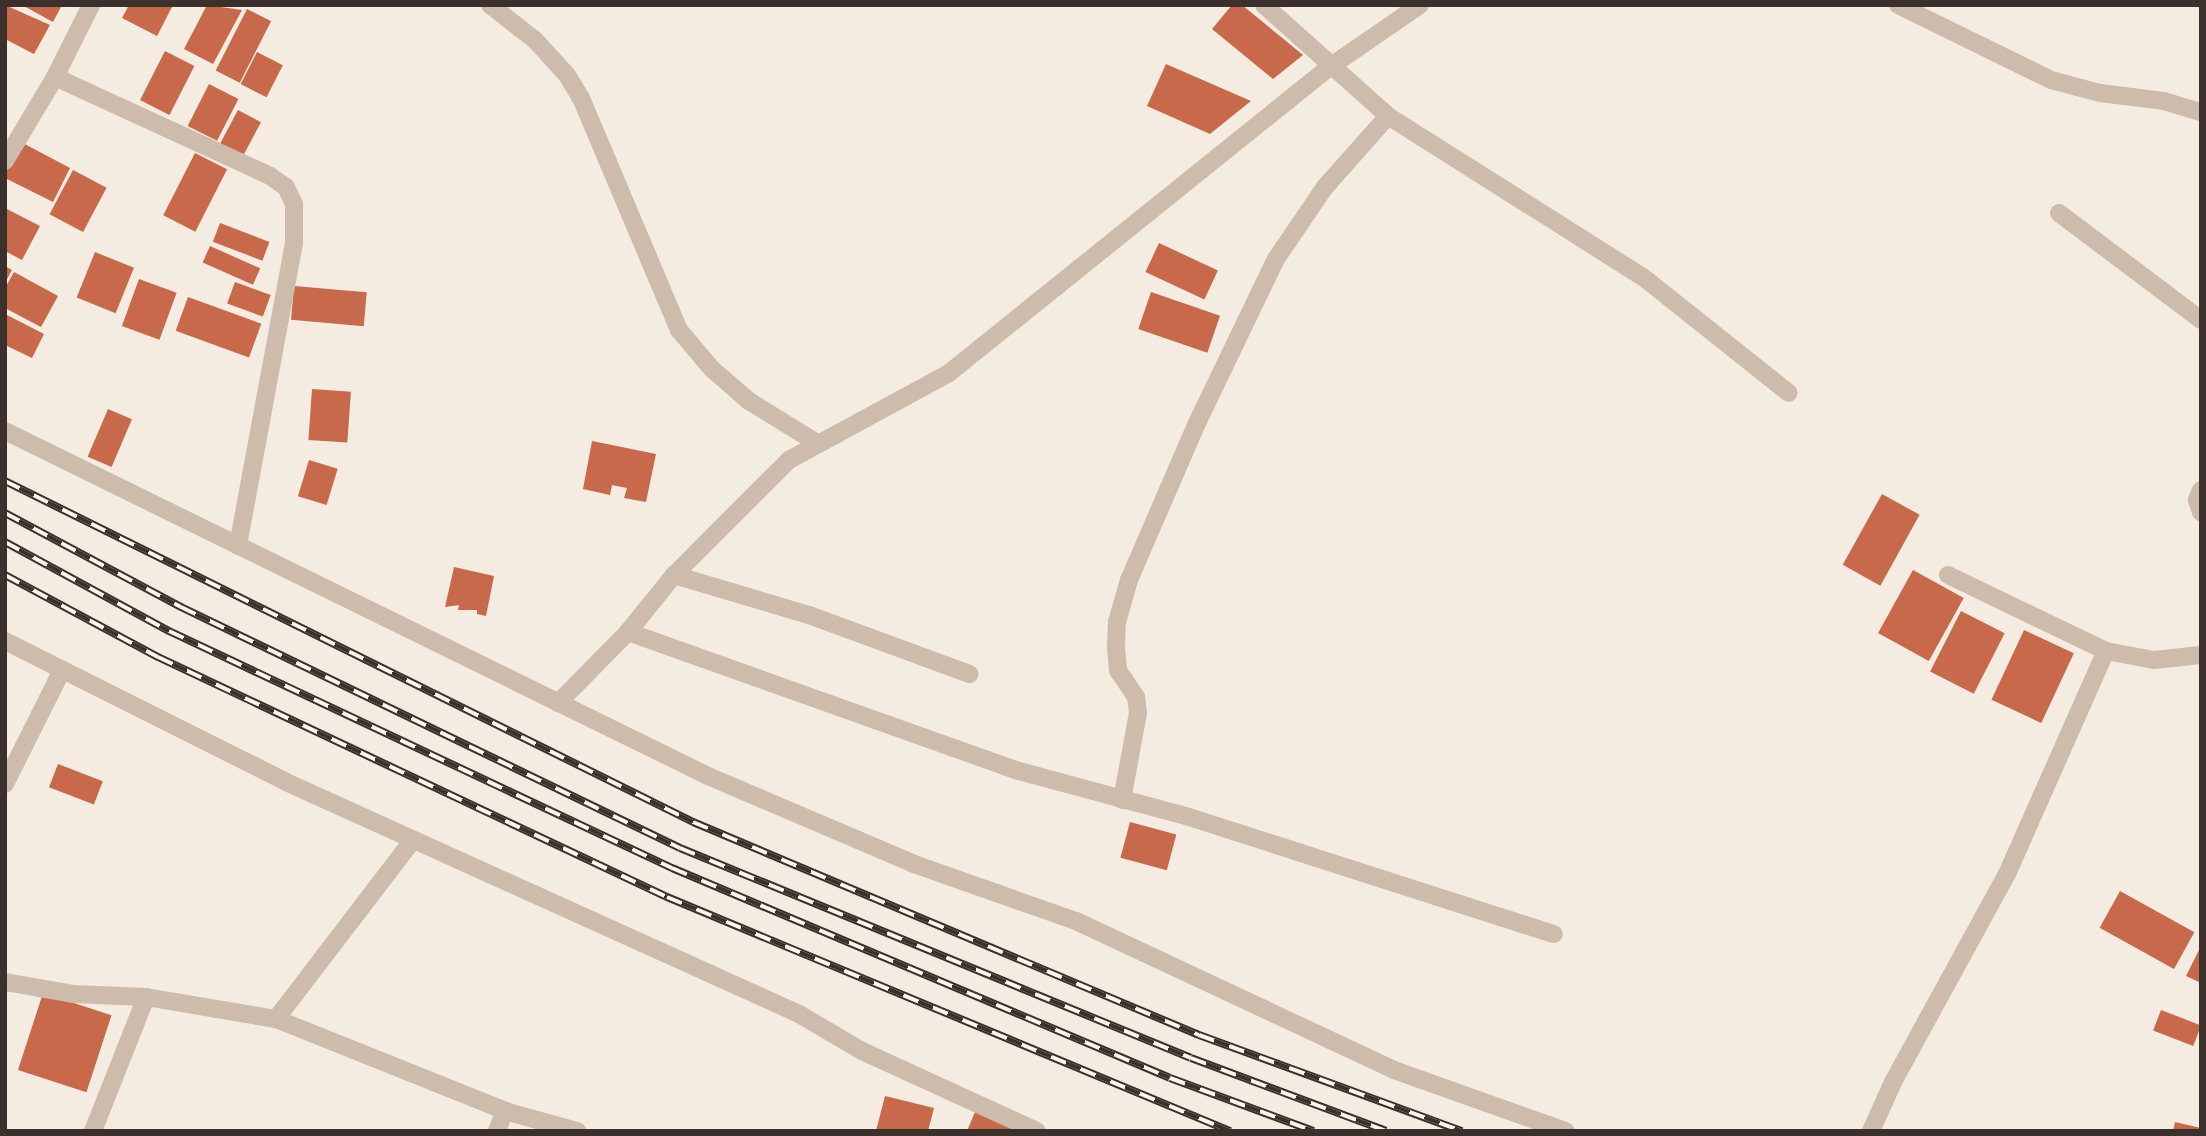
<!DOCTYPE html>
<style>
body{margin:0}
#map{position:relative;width:2206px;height:1136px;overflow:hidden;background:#f4ebe1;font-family:Arial,sans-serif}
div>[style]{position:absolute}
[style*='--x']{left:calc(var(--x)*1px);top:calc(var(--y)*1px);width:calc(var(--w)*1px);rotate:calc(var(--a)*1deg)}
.building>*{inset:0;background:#c8694b;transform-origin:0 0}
.street>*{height:18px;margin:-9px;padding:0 9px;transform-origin:9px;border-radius:9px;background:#cdbbac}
.rail>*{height:8px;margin-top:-4px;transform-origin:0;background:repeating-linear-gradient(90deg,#fbf5ee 0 16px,#3b302b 0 32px);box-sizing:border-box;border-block:2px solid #3b302b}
span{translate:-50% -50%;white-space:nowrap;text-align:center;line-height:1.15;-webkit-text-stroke:5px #fbf5ee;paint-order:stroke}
.frame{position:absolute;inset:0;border:7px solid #3b302b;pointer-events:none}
</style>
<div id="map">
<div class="building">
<div style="clip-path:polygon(5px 5px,50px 25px,34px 54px,5px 39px)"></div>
<div style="clip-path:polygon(22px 5px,62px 5px,53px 22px)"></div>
<div style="clip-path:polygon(129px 5px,173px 5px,157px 36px,122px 18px)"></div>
<div style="clip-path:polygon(207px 5px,242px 10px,213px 64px,184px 49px)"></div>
<div style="clip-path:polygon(1232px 5px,1242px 5px,1303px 55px,1273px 79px,1212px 29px)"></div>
<div style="left:247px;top:9px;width:27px;height:69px;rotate:27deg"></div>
<div style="left:165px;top:51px;width:33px;height:55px;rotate:27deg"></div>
<div style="left:257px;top:52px;width:29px;height:36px;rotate:27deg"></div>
<div style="clip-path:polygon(1166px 64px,1251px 101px,1210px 134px,1147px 106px)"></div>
<div style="left:209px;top:84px;width:33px;height:47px;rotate:27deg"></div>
<div style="left:238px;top:110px;width:26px;height:38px;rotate:28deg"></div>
<div style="clip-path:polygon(19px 141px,70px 168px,53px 202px,5px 178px,5px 167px)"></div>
<div style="left:195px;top:153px;width:36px;height:70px;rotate:27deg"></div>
<div style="left:73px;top:170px;width:38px;height:50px;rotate:28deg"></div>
<div style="clip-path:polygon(5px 208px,40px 226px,22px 260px,5px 251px)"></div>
<div style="left:220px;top:223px;width:53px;height:20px;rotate:21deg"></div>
<div style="left:1159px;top:243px;width:65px;height:32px;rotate:25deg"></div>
<div style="left:210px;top:246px;width:55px;height:18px;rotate:24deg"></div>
<div style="left:95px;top:252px;width:42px;height:49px;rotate:22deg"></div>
<div style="clip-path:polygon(5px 266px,12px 270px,5px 283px)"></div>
<div style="clip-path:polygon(14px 272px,58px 296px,41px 327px,5px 308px,5px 288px)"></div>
<div style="left:139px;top:279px;width:40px;height:50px;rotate:20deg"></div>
<div style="left:235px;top:282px;width:38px;height:23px;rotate:20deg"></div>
<div style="left:294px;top:286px;width:73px;height:34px;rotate:5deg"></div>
<div style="left:1151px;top:292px;width:73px;height:39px;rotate:19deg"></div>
<div style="left:188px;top:297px;width:78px;height:36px;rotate:20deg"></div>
<div style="clip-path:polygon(5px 314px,44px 334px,32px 358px,5px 345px)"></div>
<div style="left:312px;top:389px;width:39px;height:51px;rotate:4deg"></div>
<div style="left:108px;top:409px;width:26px;height:52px;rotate:23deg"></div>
<div style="clip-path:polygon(592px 441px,656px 454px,646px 502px,624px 498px,627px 488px,612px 485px,610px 495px,583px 489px)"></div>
<div style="left:309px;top:460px;width:30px;height:38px;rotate:17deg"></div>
<div style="left:1882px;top:494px;width:43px;height:81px;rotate:29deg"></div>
<div style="clip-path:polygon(454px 567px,494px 576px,486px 616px,477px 614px,477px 610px,458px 610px,459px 605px,445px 607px)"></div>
<div style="left:1913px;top:570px;width:58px;height:72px;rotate:29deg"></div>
<div style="left:1961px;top:611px;width:49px;height:68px;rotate:27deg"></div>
<div style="left:2024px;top:630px;width:55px;height:77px;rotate:25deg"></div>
<div style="left:58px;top:764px;width:48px;height:25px;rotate:21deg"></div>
<div style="left:1130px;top:822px;width:48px;height:37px;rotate:15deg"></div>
<div style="left:2120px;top:891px;width:85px;height:42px;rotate:29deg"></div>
<div style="clip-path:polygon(2201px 946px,2201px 983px,2186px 976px)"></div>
<div style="left:43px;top:993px;width:72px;height:81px;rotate:18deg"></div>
<div style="left:2161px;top:1010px;width:43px;height:22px;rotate:21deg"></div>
<div style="clip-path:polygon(885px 1096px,934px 1108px,928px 1131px,876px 1131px)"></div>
<div style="clip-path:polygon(975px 1112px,1021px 1131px,967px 1131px)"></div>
<div style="clip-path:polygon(2175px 1122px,2201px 1128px,2201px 1131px,2173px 1131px)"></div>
</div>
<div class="street">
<div style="--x:490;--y:5;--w:57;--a:37.9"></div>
<div style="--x:535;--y:40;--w:47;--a:47.6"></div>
<div style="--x:567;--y:75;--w:27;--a:59"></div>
<div style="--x:581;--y:98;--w:252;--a:67.1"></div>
<div style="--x:679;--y:330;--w:51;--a:49.8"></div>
<div style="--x:712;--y:369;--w:49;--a:40.9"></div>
<div style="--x:749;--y:401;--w:80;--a:31.7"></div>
<div style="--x:1264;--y:5;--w:166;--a:41.8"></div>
<div style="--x:1388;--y:116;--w:302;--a:32.3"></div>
<div style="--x:1643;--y:277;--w:186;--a:38.5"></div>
<div style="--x:1898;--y:5;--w:170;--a:26.1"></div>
<div style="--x:2051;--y:80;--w:51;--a:14.9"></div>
<div style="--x:2100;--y:93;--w:64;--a:7.1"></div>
<div style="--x:2164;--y:101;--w:39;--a:17"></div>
<div style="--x:55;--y:77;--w:80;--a:-63.4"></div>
<div style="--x:5;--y:161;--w:98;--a:-59.2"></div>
<div style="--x:55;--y:77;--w:237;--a:24.7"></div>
<div style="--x:270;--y:176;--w:19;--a:35"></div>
<div style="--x:286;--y:187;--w:19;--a:65"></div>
<div style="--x:294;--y:204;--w:39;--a:90"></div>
<div style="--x:294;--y:243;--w:308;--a:100.5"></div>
<div style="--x:2059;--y:213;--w:178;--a:37"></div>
<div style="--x:5;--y:431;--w:783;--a:26.14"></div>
<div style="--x:708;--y:776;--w:224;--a:23.1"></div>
<div style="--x:914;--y:864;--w:172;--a:19.4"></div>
<div style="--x:1076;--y:921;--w:351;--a:25.1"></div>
<div style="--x:1394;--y:1070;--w:182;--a:19.6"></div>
<div style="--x:2201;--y:490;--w:11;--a:112"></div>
<div style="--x:2197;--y:500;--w:13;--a:72"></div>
<div style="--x:674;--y:575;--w:141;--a:16.5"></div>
<div style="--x:809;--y:615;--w:171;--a:20.2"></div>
<div style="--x:1948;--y:575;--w:175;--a:25.7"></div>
<div style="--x:2106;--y:651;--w:49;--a:10.6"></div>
<div style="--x:2154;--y:660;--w:47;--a:-6.1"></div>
<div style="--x:628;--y:632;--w:415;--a:19.6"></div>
<div style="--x:1019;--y:771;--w:176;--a:15.1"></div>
<div style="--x:1189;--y:817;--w:383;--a:17.8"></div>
<div style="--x:5;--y:641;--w:314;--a:26.6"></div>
<div style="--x:286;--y:782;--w:563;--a:24.33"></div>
<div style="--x:799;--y:1014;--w:73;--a:30.4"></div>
<div style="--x:862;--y:1051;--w:192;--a:24.6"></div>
<div style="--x:558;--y:703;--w:100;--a:-45.4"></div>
<div style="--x:628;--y:632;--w:73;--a:-51.1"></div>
<div style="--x:674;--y:575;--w:163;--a:-45"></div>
<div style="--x:789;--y:460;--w:182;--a:-28.5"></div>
<div style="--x:949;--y:373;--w:494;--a:-38.8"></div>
<div style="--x:1334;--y:64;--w:104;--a:-34.5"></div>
<div style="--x:5;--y:784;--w:127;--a:-63.4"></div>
<div style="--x:1122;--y:800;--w:88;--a:-79.6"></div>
<div style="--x:1138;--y:713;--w:16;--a:-97"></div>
<div style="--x:1136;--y:697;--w:32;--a:-124"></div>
<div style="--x:1118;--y:670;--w:22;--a:-95"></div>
<div style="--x:1116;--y:648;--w:26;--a:-88"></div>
<div style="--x:1117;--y:622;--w:44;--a:-74.1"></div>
<div style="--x:1129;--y:580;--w:171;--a:-66.6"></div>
<div style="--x:1197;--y:423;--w:182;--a:-64.3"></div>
<div style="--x:1276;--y:259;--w:87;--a:-55.8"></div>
<div style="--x:1325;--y:187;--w:95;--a:-48.4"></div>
<div style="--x:5;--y:982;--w:69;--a:10"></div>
<div style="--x:73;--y:994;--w:73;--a:2.4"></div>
<div style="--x:146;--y:997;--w:132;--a:9.6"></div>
<div style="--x:276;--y:1019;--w:250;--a:21.8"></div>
<div style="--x:508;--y:1112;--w:72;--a:15.4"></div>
<div style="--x:276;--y:1019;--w:225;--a:-52.6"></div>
<div style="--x:93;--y:1131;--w:144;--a:-68.4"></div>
<div style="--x:497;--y:1131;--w:22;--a:-69"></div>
<div style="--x:1871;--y:1131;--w:54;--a:-65.8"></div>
<div style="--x:1893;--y:1082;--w:237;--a:-61.3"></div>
<div style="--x:2007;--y:874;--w:244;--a:-66.1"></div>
</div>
<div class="rail">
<div style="--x:5;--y:481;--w:768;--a:26.36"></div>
<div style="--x:693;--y:822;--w:549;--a:22.83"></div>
<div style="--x:1199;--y:1035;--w:280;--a:20.1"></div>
<div style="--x:5;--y:513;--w:200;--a:28.1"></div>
<div style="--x:181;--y:607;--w:554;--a:25.78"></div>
<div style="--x:680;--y:848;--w:552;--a:22.34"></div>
<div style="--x:1191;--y:1058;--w:208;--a:20.5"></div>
<div style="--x:5;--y:542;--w:187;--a:28.5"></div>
<div style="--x:169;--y:631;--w:556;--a:25.23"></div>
<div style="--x:672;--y:868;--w:540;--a:22.86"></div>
<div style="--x:1170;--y:1078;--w:153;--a:20.3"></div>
<div style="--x:5;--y:575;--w:174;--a:28.2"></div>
<div style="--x:158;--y:657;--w:563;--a:25.24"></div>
<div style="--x:667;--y:897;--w:610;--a:22.57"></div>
</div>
<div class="frame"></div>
</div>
